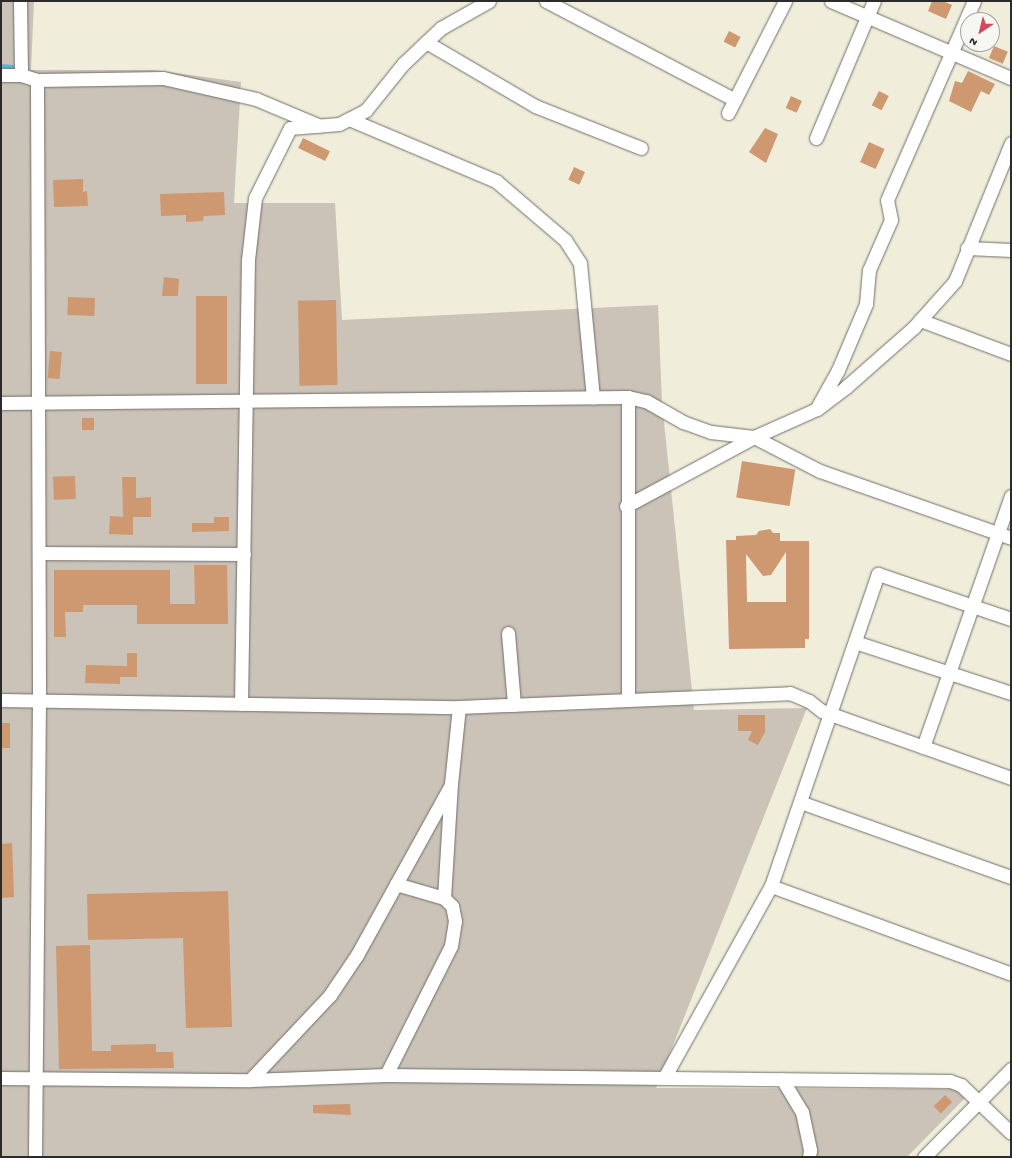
<!DOCTYPE html>
<style>
body{margin:0}
#map{position:relative;width:1012px;height:1158px;overflow:hidden;background:#f0eddb;font-family:"Gochi Hand",sans-serif}
div>[style]{position:absolute}
[style*='--x']{left:calc(var(--x)*1px);top:calc(var(--y)*1px);width:calc(var(--w)*1px);rotate:calc(var(--a)*1deg)}
.industrial>*{inset:0;background:#cbc2b8}
.stream>*{height:3.5px;margin:-1.75px;padding:0 1.75px;transform-origin:1.75px;border-radius:1.75px;background:#5eb5db}
.building>*{inset:0;background:#ce9871;transform-origin:0 0}
.roads{filter:drop-shadow(0 0 1px #706f69) drop-shadow(0 0 1px #706f69)}
.street>*{height:13px;margin:-6.5px;padding:0 6.5px;transform-origin:6.5px;border-radius:6.5px;background:#fff}
span{translate:-50% -50%;white-space:nowrap;text-align:center;line-height:1.15;-webkit-text-stroke:3px #f6f6f2;paint-order:stroke}
.frame{position:absolute;inset:0;border:2px solid #2b2b2b;pointer-events:none}
.north{position:absolute;left:960px;top:12px;width:40px;height:40px;box-sizing:border-box;background:#f6f6f2;border:1px solid #a5a5a2;border-radius:50%;rotate:215deg;font-size:11px;font-weight:700;line-height:16px;text-align:center;color:#2b2b2b}
.north::after{content:'';display:block;margin:auto;width:14px;height:18px;background:#d1495b;clip-path:polygon(50% 0,100% 100%,50% 72%,0 100%)}
</style>
<div id="map">
<div class="industrial">
<div style="clip-path:polygon(1px 1px,34px 1px,31px 70px,154px 70px,241px 82px,234px 203px,335px 203px,342px 320px,658px 305px,662px 403px,694px 710px,807px 708px,656px 1088px,959px 1089px,967px 1096px,907px 1157px,1px 1157px)"></div>
</div>
<div class="stream">
<div style="--x:1;--y:66;--w:12;--a:5"></div>
</div>
<div class="building">
<div style="clip-path:polygon(932px 1px,943px 1px,952px 5px,946px 19px,928px 11px)"></div>
<div style="left:729px;top:31px;width:13px;height:12px;rotate:27deg"></div>
<div style="left:994px;top:46px;width:15px;height:13px;rotate:23deg"></div>
<div style="clip-path:polygon(968px 71px,995px 84px,989px 95px,981px 91px,971px 112px,949px 101px,955px 81px,962px 83px)"></div>
<div style="left:879px;top:91px;width:11px;height:16px;rotate:27deg"></div>
<div style="left:791px;top:96px;width:12px;height:13px;rotate:24deg"></div>
<div style="clip-path:polygon(765px 128px,778px 134px,766px 163px,749px 152px)"></div>
<div style="left:303px;top:138px;width:30px;height:11px;rotate:26deg"></div>
<div style="left:869px;top:142px;width:17px;height:22px;rotate:24deg"></div>
<div style="left:574px;top:167px;width:12px;height:14px;rotate:24deg"></div>
<div style="clip-path:polygon(83px 179px,83px 192px,87px 191px,88px 206px,54px 207px,53px 180px)"></div>
<div style="clip-path:polygon(224px 192px,225px 215px,204px 216px,203px 221px,186px 222px,186px 215px,161px 216px,160px 194px)"></div>
<div style="clip-path:polygon(164px 277px,179px 279px,178px 296px,162px 296px)"></div>
<div style="left:196px;top:296px;width:31px;height:88px"></div>
<div style="left:68px;top:297px;width:27px;height:18px;rotate:2deg"></div>
<div style="left:336px;top:300px;width:85px;height:38px;rotate:89deg"></div>
<div style="left:50px;top:351px;width:12px;height:27px;rotate:5deg"></div>
<div style="left:82px;top:418px;width:12px;height:12px"></div>
<div style="left:742px;top:461px;width:54px;height:37px;rotate:9deg"></div>
<div style="left:75px;top:476px;width:23px;height:22px;rotate:88deg"></div>
<div style="clip-path:polygon(122px 477px,136px 477px,136px 498px,151px 497px,151px 517px,133px 517px,133px 535px,109px 534px,110px 516px,123px 517px)"></div>
<div style="clip-path:polygon(214px 517px,229px 517px,229px 531px,192px 532px,192px 523px,214px 523px)"></div>
<div style="clip-path:polygon(evenodd,770px 529px,773px 533px,780px 533px,780px 541px,809px 541px,809px 639px,805px 639px,805px 648px,729px 649px,726px 540px,736px 540px,736px 536px,756px 535px,759px 531px,770px 529px,786px 552px,786px 602px,747px 602px,746px 554px,763px 576px,771px 575px,786px 552px)"></div>
<div style="clip-path:polygon(194px 565px,227px 565px,228px 624px,137px 624px,137px 605px,83px 605px,83px 612px,65px 612px,66px 637px,54px 637px,54px 570px,170px 570px,170px 604px,195px 604px)"></div>
<div style="clip-path:polygon(127px 653px,137px 653px,137px 677px,120px 677px,120px 684px,85px 683px,86px 665px,127px 666px)"></div>
<div style="clip-path:polygon(738px 715px,765px 715px,765px 732px,758px 745px,748px 740px,752px 731px,738px 731px)"></div>
<div style="left:1px;top:723px;width:9px;height:25px"></div>
<div style="clip-path:polygon(12px 843px,14px 897px,1px 898px,1px 844px)"></div>
<div style="clip-path:polygon(228px 891px,232px 1027px,186px 1028px,183px 938px,88px 940px,87px 894px)"></div>
<div style="clip-path:polygon(90px 945px,92px 1051px,111px 1051px,111px 1045px,156px 1044px,156px 1052px,173px 1052px,174px 1068px,59px 1069px,56px 946px)"></div>
<div style="left:945px;top:1095px;width:10px;height:16px;rotate:45deg"></div>
<div style="clip-path:polygon(350px 1104px,351px 1115px,313px 1113px,313px 1105px)"></div>
</div>
<div class="roads">
<div class="street">
<div style="--x:20;--y:1;--w:74;--a:89.2"></div>
<div style="--x:546;--y:1;--w:213;--a:27.6"></div>
<div style="--x:831;--y:1;--w:196;--a:23.2"></div>
<div style="--x:426;--y:42;--w:126;--a:30.4"></div>
<div style="--x:535;--y:106;--w:114;--a:21.6"></div>
<div style="--x:1;--y:75;--w:20;--a:0"></div>
<div style="--x:21;--y:75;--w:17;--a:17"></div>
<div style="--x:37;--y:80;--w:619;--a:89.81"></div>
<div style="--x:39;--y:699;--w:458;--a:90.5"></div>
<div style="--x:37;--y:80;--w:126;--a:-0.9"></div>
<div style="--x:163;--y:78;--w:95;--a:12.7"></div>
<div style="--x:256;--y:99;--w:69;--a:22.9"></div>
<div style="--x:728;--y:113;--w:126;--a:-63"></div>
<div style="--x:349;--y:119;--w:160;--a:22.9"></div>
<div style="--x:496;--y:181;--w:91;--a:40.5"></div>
<div style="--x:565;--y:240;--w:27;--a:57"></div>
<div style="--x:580;--y:263;--w:135;--a:84.5"></div>
<div style="--x:816;--y:138;--w:149;--a:-67.1"></div>
<div style="--x:967;--y:248;--w:44;--a:2.6"></div>
<div style="--x:920;--y:320;--w:97;--a:20.5"></div>
<div style="--x:628;--y:397;--w:302;--a:90"></div>
<div style="--x:1;--y:403;--w:627;--a:-0.55"></div>
<div style="--x:628;--y:397;--w:18;--a:13"></div>
<div style="--x:646;--y:401;--w:43;--a:29.6"></div>
<div style="--x:683;--y:422;--w:30;--a:20"></div>
<div style="--x:711;--y:432;--w:43;--a:6.6"></div>
<div style="--x:754;--y:437;--w:74;--a:27.3"></div>
<div style="--x:820;--y:471;--w:202;--a:19.3"></div>
<div style="--x:818;--y:406;--w:41;--a:-60.9"></div>
<div style="--x:838;--y:370;--w:72;--a:-67"></div>
<div style="--x:866;--y:304;--w:34;--a:-85"></div>
<div style="--x:869;--y:270;--w:55;--a:-66.3"></div>
<div style="--x:891;--y:220;--w:20;--a:-101"></div>
<div style="--x:887;--y:200;--w:217;--a:-66.4"></div>
<div style="--x:626;--y:506;--w:145;--a:-28.3"></div>
<div style="--x:754;--y:437;--w:69;--a:-24"></div>
<div style="--x:817;--y:409;--w:36;--a:-37"></div>
<div style="--x:846;--y:387;--w:91;--a:-41.4"></div>
<div style="--x:914;--y:327;--w:62;--a:-48.3"></div>
<div style="--x:955;--y:281;--w:149;--a:-67.9"></div>
<div style="--x:39;--y:553;--w:205;--a:0.3"></div>
<div style="--x:508;--y:633;--w:72;--a:85.2"></div>
<div style="--x:855;--y:642;--w:164;--a:18.1"></div>
<div style="--x:1;--y:700;--w:458;--a:0.9"></div>
<div style="--x:459;--y:707;--w:331;--a:-2.4"></div>
<div style="--x:790;--y:693;--w:21;--a:23"></div>
<div style="--x:809;--y:701;--w:16;--a:38"></div>
<div style="--x:822;--y:711;--w:201;--a:19.5"></div>
<div style="--x:241;--y:704;--w:444;--a:-89.1"></div>
<div style="--x:248;--y:260;--w:62;--a:-83.6"></div>
<div style="--x:255;--y:198;--w:78;--a:-63.4"></div>
<div style="--x:290;--y:128;--w:49;--a:-4.7"></div>
<div style="--x:339;--y:124;--w:30;--a:-27"></div>
<div style="--x:366;--y:110;--w:59;--a:-51.2"></div>
<div style="--x:403;--y:64;--w:52;--a:-43.5"></div>
<div style="--x:441;--y:28;--w:55;--a:-29.4"></div>
<div style="--x:923;--y:747;--w:266;--a:-70.7"></div>
<div style="--x:800;--y:802;--w:224;--a:19.6"></div>
<div style="--x:396;--y:884;--w:50;--a:16.3"></div>
<div style="--x:771;--y:886;--w:256;--a:20.1"></div>
<div style="--x:386;--y:1075;--w:144;--a:-63.3"></div>
<div style="--x:451;--y:946;--w:25;--a:-81"></div>
<div style="--x:455;--y:921;--w:15;--a:-101"></div>
<div style="--x:452;--y:906;--w:11;--a:-135"></div>
<div style="--x:444;--y:898;--w:114;--a:-86.5"></div>
<div style="--x:451;--y:784;--w:77;--a:-84.1"></div>
<div style="--x:1;--y:1078;--w:249;--a:0.5"></div>
<div style="--x:250;--y:1080;--w:136;--a:-2.1"></div>
<div style="--x:386;--y:1075;--w:564;--a:0.61"></div>
<div style="--x:950;--y:1081;--w:12;--a:20"></div>
<div style="--x:961;--y:1085;--w:69;--a:43.8"></div>
<div style="--x:664;--y:1078;--w:220;--a:-60.9"></div>
<div style="--x:771;--y:886;--w:330;--a:-71.1"></div>
<div style="--x:878;--y:574;--w:140;--a:18.7"></div>
<div style="--x:782;--y:1079;--w:39;--a:59"></div>
<div style="--x:802;--y:1112;--w:39;--a:78"></div>
<div style="--x:810;--y:1150;--w:7;--a:98"></div>
<div style="--x:250;--y:1080;--w:117;--a:-46.7"></div>
<div style="--x:330;--y:995;--w:48;--a:-56"></div>
<div style="--x:357;--y:955;--w:191;--a:-61.1"></div>
<div style="--x:924;--y:1157;--w:124;--a:-45.3"></div>
</div>
</div>
<div class="frame"></div>
<div class="north">N</div>
</div>
